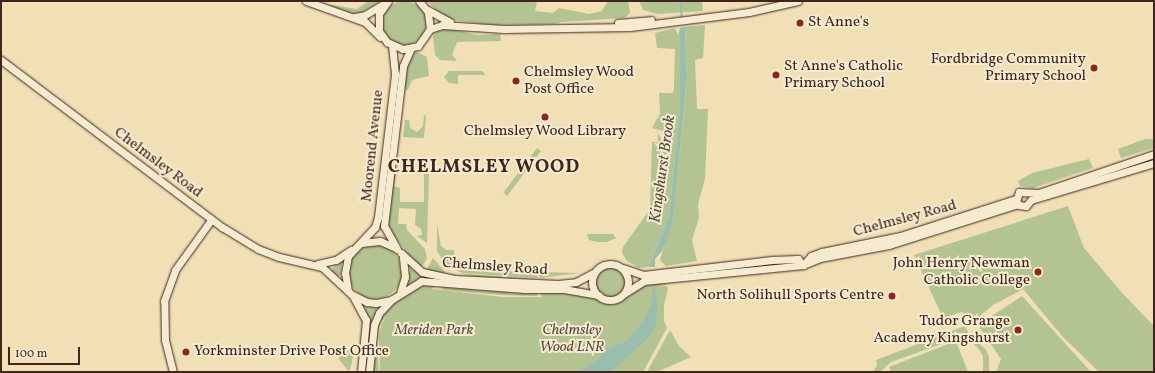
<!DOCTYPE html>
<style>
body{margin:0}
#map{position:relative;width:1155px;height:373px;overflow:hidden;background:#f1dfb6;font-family:Vollkorn,serif}
div>[style]{position:absolute}
[style*='--x']{left:calc(var(--x)*1px);top:calc(var(--y)*1px);width:calc(var(--w)*1px);rotate:calc(var(--a)*1deg)}
.green>*{inset:0;background:#b4c392;transform-origin:0 0}
.round{border-radius:50%}
.water>*{inset:0;background:#9bbdad}
.stream>*{height:1.5px;margin:-0.75px;padding:0 0.75px;transform-origin:0.75px;border-radius:0.75px;background:#9bbdad}
.roads{filter:drop-shadow(0 0 1px #3e261c) drop-shadow(0 0 1px #3e261c)}
.secondary>*{height:7px;margin:-3.5px;padding:0 3.5px;transform-origin:3.5px;border-radius:3.5px;background:#f6ead0}
.secondary>.ring{margin:-3.5px;padding:0;box-sizing:content-box;background:none;border:7px solid #f6ead0;border-radius:50%}
.dots>*{width:11px;height:11px;translate:-50% -50%;box-sizing:border-box;border:2px solid #f6ead0;border-radius:50%}
span{translate:-50% -50%;white-space:nowrap;text-align:center;line-height:1.15;-webkit-text-stroke:4px #f6ead0;paint-order:stroke}
.poi-label{font-size:15px;color:#3e261c}
.left{translate:0 -50%;text-align:left}
.right{translate:-100% -50%;text-align:right}
.street-label{font-size:15px;color:#3e261c}
.park-label{font-size:15px;color:#5c4d3a;font-style:italic}
.water-label{font-size:16px;color:#554c40;font-style:italic}
.district-label{font-size:19px;color:#3e261c;font-weight:700;letter-spacing:1px}
.frame{position:absolute;inset:0;border:2px solid #3e261c;pointer-events:none}
.scale{position:absolute;left:8px;top:347px;width:72px;height:18px;box-sizing:border-box;border:2px solid #3e261c;border-top:0;padding-left:5px;font-size:12px;line-height:14px;white-space:nowrap;color:#3e261c;-webkit-text-stroke:3px #f6ead0;paint-order:stroke}
</style>
<div id="map">
<div class="green">
<div style="clip-path:polygon(368px 1px,380px 1px,360px 14px,330px 9px,331px 5px,357px 9px)"></div>
<div style="clip-path:polygon(427px 1px,537px 1px,535px 11px,553px 13px,559px 8px,589px 14px,602px 11px,608px 1px,628px 1px,630px 13px,624px 18px,561px 22px,555px 24px,492px 25px,446px 19px)"></div>
<div style="clip-path:polygon(639px 1px,702px 1px,703px 11px,657px 14px,643px 10px)"></div>
<div class="round" style="left:382px;top:1px;width:44px;height:44px"></div>
<div style="clip-path:polygon(705px 25px,703px 58px,695px 60px,697px 109px,708px 109px,705px 179px,698px 204px,699px 218px,692px 240px,697px 261px,666px 266px,660px 260px,674px 212px,683px 120px,687px 77px,685px 27px)"></div>
<div style="clip-path:polygon(446px 28px,478px 35px,500px 34px,501px 41px,457px 42px,452px 55px,457px 61px,440px 60px,435px 55px,433px 36px,436px 32px)"></div>
<div style="clip-path:polygon(675px 28px,678px 35px,680px 28px,682px 61px,680px 109px,669px 216px,649px 267px,639px 268px,627px 261px,622px 253px,623px 247px,650px 209px,652px 142px,658px 142px,658px 133px,664px 143px,663px 131px,652px 128px,660px 114px,659px 93px,673px 93px,674px 88px,675px 49px,657px 48px,655px 33px)"></div>
<div style="clip-path:polygon(417px 52px,427px 57px,429px 76px,412px 80px,408px 90px,406px 90px,403px 86px,407px 63px,411px 54px)"></div>
<div style="clip-path:polygon(449px 71px,482px 71px,486px 75px,458px 75px,458px 84px,449px 83px,444px 77px)"></div>
<div style="clip-path:polygon(424px 115px,426px 116px,424px 138px,403px 137px,405px 120px,409px 120px,410px 128px,417px 132px,423px 126px)"></div>
<div style="clip-path:polygon(1145px 139px,1154px 139px,1154px 148px,1121px 158px,1118px 149px)"></div>
<div style="left:537px;top:148px;width:5px;height:56px;rotate:37deg"></div>
<div style="clip-path:polygon(1089px 159px,1093px 168px,1033px 188px,1020px 186px,1018px 181px,1032px 173px)"></div>
<div style="clip-path:polygon(393px 172px,396px 173px,394px 186px,400px 188px,400px 202px,424px 202px,424px 172px,429px 174px,427px 243px,417px 236px,422px 235px,421px 229px,415px 225px,416px 209px,399px 208px,398px 224px,406px 224px,407px 230px,425px 249px,427px 259px,422px 266px,416px 265px,387px 226px)"></div>
<div style="clip-path:polygon(1068px 206px,1084px 248px,1123px 294px,1154px 326px,1154px 372px,1099px 372px,1062px 336px,1023px 289px,993px 305px,974px 321px,962px 312px,943px 318px,914px 255px)"></div>
<div style="clip-path:polygon(437px 225px,441px 246px,446px 250px,454px 250px,454px 269px,446px 265px,437px 251px)"></div>
<div style="clip-path:polygon(587px 234px,613px 234px,616px 238px,607px 242px,596px 242px,589px 240px)"></div>
<div class="round" style="left:348px;top:245px;width:54px;height:54px"></div>
<div style="clip-path:polygon(433px 258px,445px 272px,441px 276px,426px 271px)"></div>
<div style="clip-path:polygon(340px 260px,342px 262px,341px 275px,337px 277px,331px 270px)"></div>
<div class="round" style="left:593px;top:267px;width:32px;height:32px"></div>
<div style="clip-path:polygon(410px 268px,423px 276px,437px 279px,418px 279px,408px 285px)"></div>
<div style="clip-path:polygon(456px 270px,536px 272px,538px 278px,463px 273px)"></div>
<div style="clip-path:polygon(453px 272px,464px 274px,537px 279px,482px 278px)"></div>
<div style="clip-path:polygon(538px 272px,580px 273px,540px 278px)"></div>
<div style="clip-path:polygon(666px 282px,666px 285px,654px 287px,667px 286px,668px 289px,664px 305px,664px 321px,667px 328px,643px 372px,380px 372px,379px 335px,382px 324px,386px 316px,406px 300px,385px 317px,381px 322px,378px 330px,377px 342px,379px 372px,371px 372px,377px 322px,384px 311px,417px 286px,437px 284px,432px 289px,503px 297px,553px 297px,542px 297px,541px 292px,576px 292px,610px 304px,619px 302px,640px 285px)"></div>
<div style="clip-path:polygon(440px 284px,477px 290px,538px 293px,537px 296px,500px 295px,444px 290px)"></div>
<div style="clip-path:polygon(1022px 296px,1091px 372px,996px 372px,1001px 359px,978px 325px)"></div>
<div style="clip-path:polygon(369px 305px,375px 306px,377px 310px,370px 325px,364px 372px,368px 319px,364px 309px)"></div>
<div style="clip-path:polygon(965px 326px,969px 334px,986px 350px,989px 357px,989px 372px,983px 372px,983px 356px,978px 348px,969px 340px,958px 338px,891px 362px,880px 372px,873px 372px,877px 365px,876px 360px)"></div>
<div style="clip-path:polygon(670px 330px,679px 346px,691px 357px,657px 372px,647px 372px)"></div>
<div style="clip-path:polygon(956px 341px,968px 372px,891px 372px,889px 367px)"></div>
<div style="clip-path:polygon(354px 345px,352px 363px,349px 372px,338px 358px)"></div>
</div>
<div class="water">
<div style="clip-path:polygon(685px 27px,687px 77px,674px 212px,670px 231px,662px 251px,655px 259px,655px 267px,649px 267px,669px 216px,680px 109px,680px 28px)"></div>
<div style="clip-path:polygon(654px 288px,658px 305px,656px 321px,655px 328px,646px 340px,611px 372px,578px 372px,597px 361px,606px 349px,625px 342px,638px 328px,650px 308px)"></div>
</div>
<div class="stream">
<div style="--x:681;--y:1;--w:16;--a:86"></div>
<div style="--x:653;--y:282;--w:8;--a:76"></div>
</div>
<div class="roads">
<div class="secondary">
<div style="--x:306;--y:1;--w:63;--a:19.6"></div>
<div style="--x:365;--y:22;--w:21;--a:45"></div>
<div style="--x:388;--y:1;--w:16;--a:125"></div>
<div style="--x:379;--y:14;--w:17;--a:90"></div>
<div style="--x:379;--y:31;--w:14;--a:54"></div>
<div style="--x:387;--y:42;--w:17;--a:24"></div>
<div style="--x:403;--y:49;--w:15;--a:-11"></div>
<div style="--x:418;--y:46;--w:21;--a:-55"></div>
<div style="--x:430;--y:29;--w:17;--a:-97"></div>
<div style="--x:428;--y:12;--w:14;--a:-129"></div>
<div style="--x:428;--y:10;--w:25;--a:29"></div>
<div style="--x:355;--y:17;--w:10;--a:-11"></div>
<div style="--x:365;--y:15;--w:23;--a:-31"></div>
<div style="--x:618;--y:23;--w:33;--a:-5"></div>
<div style="--x:430;--y:29;--w:13;--a:-18"></div>
<div style="--x:442;--y:25;--w:62;--a:3.7"></div>
<div style="--x:504;--y:29;--w:126;--a:-0.9"></div>
<div style="--x:630;--y:27;--w:120;--a:-7.2"></div>
<div style="--x:749;--y:12;--w:50;--a:-12.7"></div>
<div style="--x:1;--y:60;--w:277;--a:37.1"></div>
<div style="--x:222;--y:227;--w:42;--a:31.4"></div>
<div style="--x:258;--y:249;--w:22;--a:21"></div>
<div style="--x:279;--y:257;--w:44;--a:13.1"></div>
<div style="--x:322;--y:267;--w:40;--a:43"></div>
<div style="--x:351;--y:294;--w:18;--a:27"></div>
<div style="--x:367;--y:302;--w:9;--a:6"></div>
<div style="--x:376;--y:303;--w:15;--a:-11"></div>
<div style="--x:391;--y:300;--w:36;--a:-32"></div>
<div style="--x:421;--y:281;--w:103;--a:4.4"></div>
<div style="--x:524;--y:289;--w:40;--a:0"></div>
<div style="--x:564;--y:289;--w:35;--a:10"></div>
<div style="--x:1154;--y:154;--w:121;--a:161.3"></div>
<div style="--x:1039;--y:193;--w:20;--a:-177"></div>
<div style="--x:1019;--y:192;--w:9;--a:108"></div>
<div style="--x:1016;--y:201;--w:5;--a:53"></div>
<div style="--x:1019;--y:205;--w:7;--a:8"></div>
<div style="--x:1026;--y:206;--w:8;--a:-50"></div>
<div style="--x:1031;--y:200;--w:128;--a:-16.7"></div>
<div style="--x:361;--y:243;--w:19;--a:-6"></div>
<div style="--x:380;--y:241;--w:17;--a:24"></div>
<div style="--x:397;--y:249;--w:26;--a:-119"></div>
<div style="--x:384;--y:226;--w:161;--a:-83.2"></div>
<div style="--x:403;--y:66;--w:20;--a:-66"></div>
<div style="--x:401;--y:253;--w:28;--a:42"></div>
<div style="--x:422;--y:272;--w:33;--a:12"></div>
<div style="--x:454;--y:279;--w:104;--a:2.8"></div>
<div style="--x:558;--y:284;--w:18;--a:-6"></div>
<div style="--x:576;--y:282;--w:19;--a:-28"></div>
<div class="ring" style="left:592px;top:264px;width:29px;height:29px"></div>
<div style="--x:318;--y:264;--w:18;--a:-13"></div>
<div style="--x:336;--y:260;--w:18;--a:-34"></div>
<div style="--x:623;--y:268;--w:21;--a:19"></div>
<div style="--x:643;--y:275;--w:130;--a:-6.6"></div>
<div style="--x:772;--y:260;--w:26;--a:-2"></div>
<div style="--x:798;--y:259;--w:8;--a:50"></div>
<div style="--x:803;--y:265;--w:12;--a:-48"></div>
<div style="--x:811;--y:256;--w:12;--a:-20"></div>
<div style="--x:822;--y:252;--w:80;--a:-11.6"></div>
<div style="--x:900;--y:236;--w:122;--a:-17.7"></div>
<div style="--x:348;--y:291;--w:18;--a:-99"></div>
<div style="--x:345;--y:273;--w:17;--a:-80"></div>
<div style="--x:348;--y:256;--w:40;--a:-47"></div>
<div style="--x:375;--y:227;--w:10;--a:-73"></div>
<div style="--x:378;--y:217;--w:144;--a:-83.2"></div>
<div style="--x:395;--y:74;--w:28;--a:-96"></div>
<div style="--x:400;--y:293;--w:17;--a:-73"></div>
<div style="--x:405;--y:277;--w:20;--a:-96"></div>
<div style="--x:625;--y:293;--w:22;--a:-32"></div>
<div style="--x:644;--y:281;--w:160;--a:-5.7"></div>
<div style="--x:803;--y:265;--w:18;--a:-22"></div>
<div style="--x:820;--y:258;--w:70;--a:-10.7"></div>
<div style="--x:889;--y:245;--w:135;--a:-17.6"></div>
<div style="--x:353;--y:296;--w:27;--a:62"></div>
<div style="--x:366;--y:320;--w:52;--a:95.5"></div>
<div style="--x:173;--y:372;--w:33;--a:-104"></div>
<div style="--x:165;--y:340;--w:39;--a:-91"></div>
<div style="--x:164;--y:301;--w:33;--a:-70"></div>
<div style="--x:175;--y:270;--w:62;--a:-54.2"></div>
<div style="--x:369;--y:372;--w:47;--a:-83.9"></div>
<div style="--x:374;--y:325;--w:13;--a:-67"></div>
<div style="--x:379;--y:313;--w:18;--a:-47"></div>
</div>
</div>
<div class="dots">
<div style="left:800px;top:23px;background:#8f2418"></div>
<div style="left:1094px;top:68px;background:#8f2418"></div>
<div style="left:776px;top:75px;background:#8f2418"></div>
<div style="left:516px;top:81px;background:#8f2418"></div>
<div style="left:545px;top:117px;background:#8f2418"></div>
<div style="left:1038px;top:272px;background:#8f2418"></div>
<div style="left:892px;top:296px;background:#8f2418"></div>
<div style="left:1018px;top:330px;background:#8f2418"></div>
<div style="left:186px;top:352px;background:#8f2418"></div>
</div>
<div class="poi-label">
<span class="left" style="left:808px;top:23px">St Anne's</span>
<span class="right" style="left:1086px;top:68px">Fordbridge Community<br>Primary School</span>
<span class="left" style="left:784px;top:75px">St Anne's Catholic<br>Primary School</span>
<span class="left" style="left:524px;top:81px">Chelmsley Wood<br>Post Office</span>
<span style="left:545px;top:132px">Chelmsley Wood Library</span>
<span class="right" style="left:1030px;top:272px">John Henry Newman<br>Catholic College</span>
<span class="right" style="left:884px;top:296px">North Solihull Sports Centre</span>
<span class="right" style="left:1010px;top:330px">Tudor Grange<br>Academy Kingshurst</span>
<span class="left" style="left:194px;top:352px">Yorkminster Drive Post Office</span>
</div>
<div class="street-label">
<span style="left:373px;top:146px;rotate:-84deg">Moorend Avenue</span>
<span style="left:158px;top:163px;rotate:37deg">Chelmsley Road</span>
<span style="left:905px;top:219px;rotate:-15deg">Chelmsley Road</span>
<span style="left:495px;top:267px;rotate:4deg">Chelmsley Road</span>
</div>
<div class="park-label">
<span style="left:572px;top:339px">Chelmsley<br>Wood LNR</span>
<span style="left:434px;top:331px">Meriden Park</span>
</div>
<div class="water-label">
<span style="left:663px;top:169px;rotate:-82deg">Kingshurst Brook</span>
</div>
<div class="district-label">
<span style="left:484px;top:168px">CHELMSLEY WOOD</span>
</div>
<div class="frame"></div>
<div class="scale">100 m</div>
</div>
